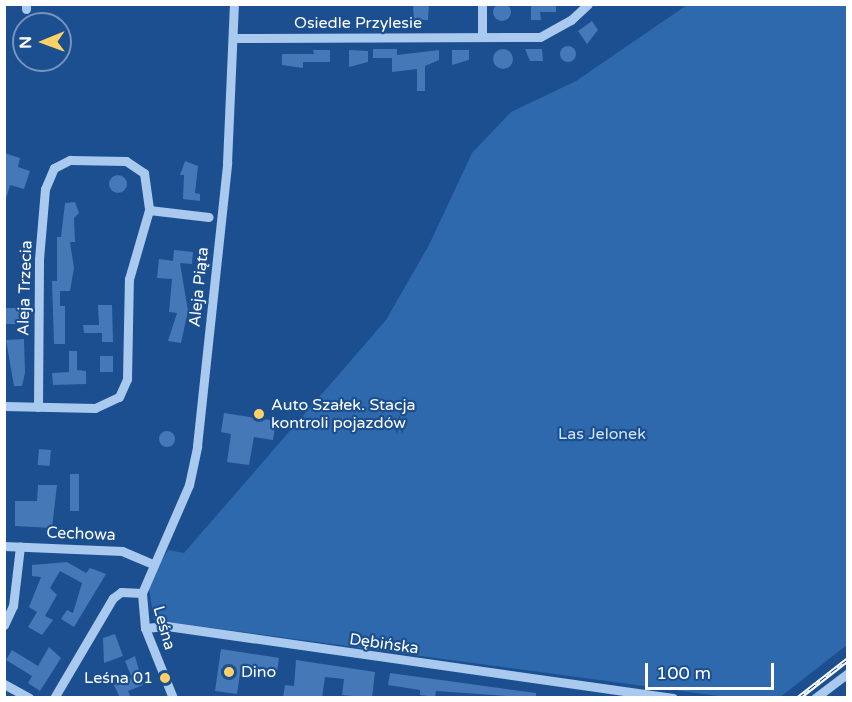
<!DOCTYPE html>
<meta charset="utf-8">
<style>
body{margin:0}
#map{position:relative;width:852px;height:702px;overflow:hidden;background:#1b4f8f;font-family:"Varela Round",sans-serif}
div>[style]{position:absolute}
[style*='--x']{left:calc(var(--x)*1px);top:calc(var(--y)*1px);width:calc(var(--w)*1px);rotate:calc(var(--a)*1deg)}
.green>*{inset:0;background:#2e69ad}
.building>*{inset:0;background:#4478b7;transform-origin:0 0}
.round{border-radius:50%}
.minor>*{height:9px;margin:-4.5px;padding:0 4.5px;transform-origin:4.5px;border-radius:4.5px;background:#a9c9ee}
.rail>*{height:4.5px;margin-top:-2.25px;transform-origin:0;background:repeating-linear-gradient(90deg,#1b4f8f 0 7px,#fff 0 14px);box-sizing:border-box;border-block:2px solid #fff}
.dots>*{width:16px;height:16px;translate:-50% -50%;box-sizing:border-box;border:3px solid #1b4f8f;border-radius:50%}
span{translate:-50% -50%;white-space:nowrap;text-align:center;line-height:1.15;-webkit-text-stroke:4.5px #1b4f8f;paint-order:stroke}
.street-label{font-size:16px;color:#fff}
.poi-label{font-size:16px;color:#fff}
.left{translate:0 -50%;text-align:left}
.right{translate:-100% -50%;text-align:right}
.park-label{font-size:16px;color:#cfe3fa}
.frame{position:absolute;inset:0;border:6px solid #fff;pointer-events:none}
.north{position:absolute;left:12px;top:12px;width:60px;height:60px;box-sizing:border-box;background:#1b4f8f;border:2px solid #7695bc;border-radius:50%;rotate:269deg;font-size:16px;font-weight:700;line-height:24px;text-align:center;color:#fff}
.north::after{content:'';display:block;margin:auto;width:21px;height:27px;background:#ffd166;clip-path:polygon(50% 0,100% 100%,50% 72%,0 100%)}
.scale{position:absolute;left:645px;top:663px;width:129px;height:27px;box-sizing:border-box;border:3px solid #fff;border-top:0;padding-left:8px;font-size:18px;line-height:21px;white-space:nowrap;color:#fff;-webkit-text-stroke:4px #1b4f8f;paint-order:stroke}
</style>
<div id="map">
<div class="green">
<div style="clip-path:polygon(687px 5px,847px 5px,847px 645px,780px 697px,726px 697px,154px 620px,148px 582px,168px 550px,184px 553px,386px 320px,429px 245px,472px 153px,511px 112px,576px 81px)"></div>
</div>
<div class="building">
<div class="round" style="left:493px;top:3px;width:18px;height:18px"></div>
<div style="clip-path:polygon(413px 4px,429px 4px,428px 20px,422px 20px,422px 25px,414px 25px)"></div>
<div style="clip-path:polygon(531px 4px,556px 4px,556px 12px,540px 12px,541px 20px,531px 20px)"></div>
<div style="clip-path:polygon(592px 21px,598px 30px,587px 44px,578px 31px)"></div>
<div class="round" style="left:560px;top:46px;width:16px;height:16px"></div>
<div style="clip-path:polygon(373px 49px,397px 49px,397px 55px,439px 50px,439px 60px,425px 66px,425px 91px,417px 91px,417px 69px,392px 72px,392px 58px,373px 58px)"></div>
<div style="clip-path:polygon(525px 49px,542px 49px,543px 61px,530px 61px)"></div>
<div class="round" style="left:493px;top:49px;width:20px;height:20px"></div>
<div style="clip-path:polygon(313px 50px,330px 50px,330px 62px,303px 62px,303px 68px,282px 65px,282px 54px,314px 54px)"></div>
<div style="clip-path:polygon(349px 50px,368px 51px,368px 62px,349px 67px)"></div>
<div style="clip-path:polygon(452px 50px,469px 50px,469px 60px,452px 65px)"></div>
<div style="clip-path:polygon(4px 153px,20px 158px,18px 167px,30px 171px,24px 189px,10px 185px,6px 199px)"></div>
<div style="clip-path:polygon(185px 161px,198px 166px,195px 193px,200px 194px,200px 201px,183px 199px,184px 175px,180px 175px)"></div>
<div class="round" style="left:109px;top:175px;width:18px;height:18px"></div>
<div style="clip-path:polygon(75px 202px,79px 213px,74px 218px,75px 242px,70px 242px,74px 268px,70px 291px,60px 291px,60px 306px,65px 306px,65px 344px,54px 344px,52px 281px,57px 281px,57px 237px,61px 237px,65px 203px)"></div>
<div style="clip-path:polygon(174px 250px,193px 252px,192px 264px,180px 263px,188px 311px,181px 343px,168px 341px,177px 313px,169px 312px,172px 279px,157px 278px,159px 259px,173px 261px)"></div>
<div style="clip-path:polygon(98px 305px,112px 305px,113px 342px,102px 342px,102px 333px,84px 333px,83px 325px,99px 325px)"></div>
<div style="left:5px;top:308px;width:16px;height:16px"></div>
<div style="clip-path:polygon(24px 339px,25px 373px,22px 386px,14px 386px,6px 340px)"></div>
<div style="clip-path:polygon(69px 351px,77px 351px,77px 370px,86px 371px,86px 384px,53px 385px,52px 373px,69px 372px)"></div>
<div style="left:100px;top:356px;width:13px;height:16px"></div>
<div style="clip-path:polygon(224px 413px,276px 421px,273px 440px,254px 437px,249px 465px,227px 462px,231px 434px,221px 432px)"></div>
<div class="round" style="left:159px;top:431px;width:16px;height:16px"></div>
<div style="left:39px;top:449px;width:12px;height:16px;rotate:5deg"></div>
<div style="left:70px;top:474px;width:9px;height:37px"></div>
<div style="clip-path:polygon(38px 485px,57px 485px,52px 528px,15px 526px,15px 501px,37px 501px)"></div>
<div style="clip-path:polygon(67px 562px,86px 573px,90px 568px,106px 574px,74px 627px,61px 619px,67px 610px,73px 613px,82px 583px,60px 571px,50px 588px,57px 595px,45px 616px,53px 620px,42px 635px,28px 627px,37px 612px,29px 607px,41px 577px,32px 576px,32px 565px)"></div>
<div style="clip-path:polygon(115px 634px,123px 656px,104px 663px,103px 638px)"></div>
<div style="clip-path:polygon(49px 647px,61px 658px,40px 691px,28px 683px,32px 676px,6px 660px,12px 650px,38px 666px)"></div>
<div style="clip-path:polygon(221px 649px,279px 658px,277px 672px,241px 667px,237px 694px,215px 691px)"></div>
<div style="clip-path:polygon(135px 656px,143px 685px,128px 691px,131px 698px,120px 698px,114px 685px,132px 678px,125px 661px)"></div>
<div style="clip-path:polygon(296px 660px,375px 672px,372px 698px,342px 695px,344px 679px,325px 677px,322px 698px,283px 698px,285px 685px,294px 686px)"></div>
<div style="clip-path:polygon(390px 673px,536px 693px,536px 698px,436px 691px,435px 697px,420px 695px,420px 690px,388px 685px)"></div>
</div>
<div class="minor">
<div style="--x:26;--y:4;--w:5;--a:90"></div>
<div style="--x:482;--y:4;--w:32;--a:90"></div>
<div style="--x:233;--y:38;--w:307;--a:-0.2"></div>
<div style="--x:540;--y:37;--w:35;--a:-29"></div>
<div style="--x:571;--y:20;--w:23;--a:-43"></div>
<div style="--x:4;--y:406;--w:91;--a:1.3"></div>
<div style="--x:95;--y:408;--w:26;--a:-25"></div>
<div style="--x:119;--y:397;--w:20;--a:-66"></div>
<div style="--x:127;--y:379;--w:100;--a:-88.9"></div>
<div style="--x:129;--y:279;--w:72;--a:-73.8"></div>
<div style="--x:38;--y:407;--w:148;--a:-89.6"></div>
<div style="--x:39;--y:259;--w:70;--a:-85.1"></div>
<div style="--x:45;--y:189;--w:23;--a:-67"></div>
<div style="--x:54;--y:168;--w:18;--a:-27"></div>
<div style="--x:70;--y:160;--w:56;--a:1"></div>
<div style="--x:126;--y:161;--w:22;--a:34"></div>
<div style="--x:144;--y:173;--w:37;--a:82"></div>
<div style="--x:149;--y:210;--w:60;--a:6.7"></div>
<div style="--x:4;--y:546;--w:118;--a:2.4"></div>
<div style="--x:122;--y:551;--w:33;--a:23"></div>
<div style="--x:4;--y:625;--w:21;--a:-65"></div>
<div style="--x:13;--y:606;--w:60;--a:-83.3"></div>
<div style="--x:145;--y:628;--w:22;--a:-5"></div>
<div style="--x:167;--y:626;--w:511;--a:8.1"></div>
<div style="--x:4;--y:684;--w:29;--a:29"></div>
<div style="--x:54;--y:698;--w:116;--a:-59.5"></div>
<div style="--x:113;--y:598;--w:10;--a:-37"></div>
<div style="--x:121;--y:592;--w:21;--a:3"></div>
<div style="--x:173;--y:698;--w:75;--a:-111.8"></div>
<div style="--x:145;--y:628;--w:35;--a:-95"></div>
<div style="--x:142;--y:593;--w:118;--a:-66.5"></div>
<div style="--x:189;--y:485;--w:40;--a:-78"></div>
<div style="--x:197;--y:446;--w:285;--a:-83.9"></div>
<div style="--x:227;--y:163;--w:159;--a:-87.5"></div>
<div style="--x:815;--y:698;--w:41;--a:-37.1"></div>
</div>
<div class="rail">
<div style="--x:798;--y:698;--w:63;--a:-38"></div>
</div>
<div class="dots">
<div style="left:259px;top:414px;background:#ffd166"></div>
<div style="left:229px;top:672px;background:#ffd166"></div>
<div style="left:165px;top:678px;background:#ffd166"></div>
</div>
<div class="street-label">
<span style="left:358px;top:23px">Osiedle Przylesie</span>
<span style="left:199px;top:287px;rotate:-84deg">Aleja Piąta</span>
<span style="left:25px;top:288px;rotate:-88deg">Aleja Trzecia</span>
<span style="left:81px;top:534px;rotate:2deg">Cechowa</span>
<span style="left:164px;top:628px;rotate:74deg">Leśna</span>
<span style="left:384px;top:644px;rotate:8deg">Dębińska</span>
</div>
<div class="poi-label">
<span class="left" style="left:271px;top:414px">Auto Szałek. Stacja<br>kontroli pojazdów</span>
<span class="left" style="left:241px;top:672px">Dino</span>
<span class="right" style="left:153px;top:678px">Leśna 01</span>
</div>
<div class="park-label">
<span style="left:602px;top:434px">Las Jelonek</span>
</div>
<div class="frame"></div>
<div class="north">N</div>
<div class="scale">100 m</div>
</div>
